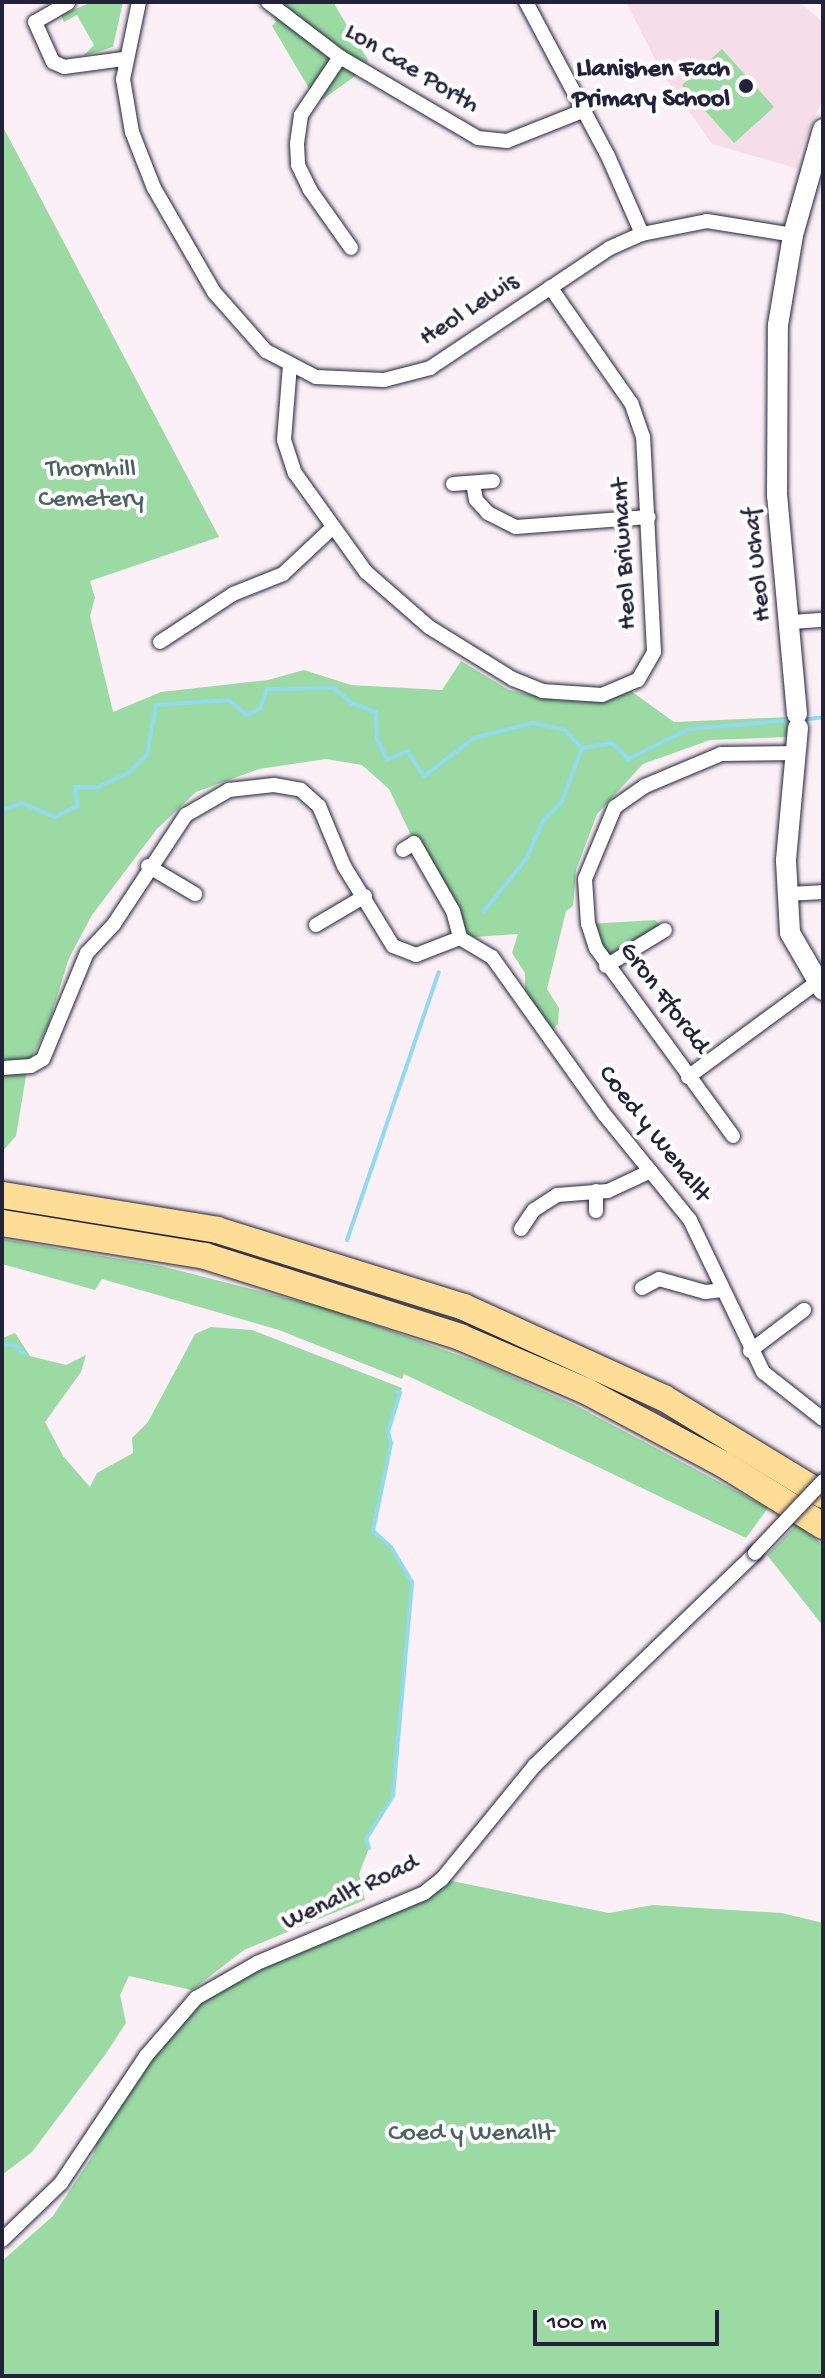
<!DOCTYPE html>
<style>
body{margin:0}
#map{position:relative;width:825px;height:2378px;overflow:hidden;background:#fbf0f5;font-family:"Gochi Hand",sans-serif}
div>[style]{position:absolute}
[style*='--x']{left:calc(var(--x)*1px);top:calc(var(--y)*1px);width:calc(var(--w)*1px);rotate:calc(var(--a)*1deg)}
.built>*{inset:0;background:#f6dee9}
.green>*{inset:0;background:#9bdaa3;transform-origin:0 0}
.stream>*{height:4px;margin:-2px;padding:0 2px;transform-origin:2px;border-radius:2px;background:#91daf2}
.roads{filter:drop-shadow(0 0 2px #22223b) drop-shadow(0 0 2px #22223b)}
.street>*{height:14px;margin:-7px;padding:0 7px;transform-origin:7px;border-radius:7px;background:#fff}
.secondary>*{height:20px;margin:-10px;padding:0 10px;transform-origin:10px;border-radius:10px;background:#fff}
.highway>*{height:26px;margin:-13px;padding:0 13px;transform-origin:13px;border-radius:13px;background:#fedd96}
.bridges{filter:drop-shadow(0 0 2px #22223b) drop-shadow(0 0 2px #22223b)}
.street-bridge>*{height:14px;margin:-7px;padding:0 7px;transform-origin:7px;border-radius:7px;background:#fff}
.dots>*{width:22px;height:22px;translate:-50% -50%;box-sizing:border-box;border:4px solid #fff;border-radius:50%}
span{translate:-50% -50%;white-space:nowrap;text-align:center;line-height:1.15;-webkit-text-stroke:8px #fff;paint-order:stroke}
.street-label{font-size:26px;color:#22223b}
.poi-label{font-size:26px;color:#22223b;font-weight:700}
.right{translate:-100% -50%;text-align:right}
.park-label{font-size:26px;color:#4c625f}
.frame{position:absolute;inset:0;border:4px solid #22223b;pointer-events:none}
.scale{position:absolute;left:533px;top:2310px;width:186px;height:36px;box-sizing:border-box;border:4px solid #22223b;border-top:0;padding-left:10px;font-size:24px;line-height:28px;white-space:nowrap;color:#22223b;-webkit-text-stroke:6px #fff;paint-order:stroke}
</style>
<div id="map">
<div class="built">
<div style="clip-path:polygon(626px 2px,799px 2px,823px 22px,823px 98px,798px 157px,799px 169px,712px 144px,662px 73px)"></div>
</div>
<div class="green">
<div style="clip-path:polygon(92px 2px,123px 2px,113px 47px,83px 56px,94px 45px,77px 15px,64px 22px,61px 15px)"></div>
<div style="clip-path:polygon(266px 2px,333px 2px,368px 60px,362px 71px,322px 100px,313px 95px,272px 26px,276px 22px)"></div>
<div style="left:722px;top:49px;width:78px;height:54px;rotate:48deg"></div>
<div style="clip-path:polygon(2px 125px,219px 537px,90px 581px,95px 598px,90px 616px,113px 712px,161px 692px,268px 680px,304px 670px,351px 685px,442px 690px,461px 661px,509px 690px,556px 700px,589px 702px,631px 691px,674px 722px,788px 717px,787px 737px,710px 740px,643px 764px,597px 814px,576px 870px,573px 906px,566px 911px,547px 989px,559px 1008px,558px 1024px,548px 1034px,525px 1003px,525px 973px,512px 953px,518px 934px,460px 938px,389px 789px,362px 765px,326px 759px,259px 769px,196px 792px,157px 829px,92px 915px,69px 958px,48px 1026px,28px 1064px,16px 1136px,2px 1152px)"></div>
<div style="clip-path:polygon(655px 920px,665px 930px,606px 966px,588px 924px)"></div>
<div style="clip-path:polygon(2px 1239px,161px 1266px,334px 1310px,486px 1365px,575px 1405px,768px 1508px,746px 1538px,404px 1374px,402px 1379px,279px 1330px,102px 1279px,95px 1290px,2px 1264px)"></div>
<div style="clip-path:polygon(211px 1327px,252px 1330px,402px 1388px,388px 1432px,391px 1443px,373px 1522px,376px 1536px,391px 1547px,412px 1582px,393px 1796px,366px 1839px,369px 1848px,359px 1874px,365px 1900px,244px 1950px,192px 1990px,129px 1976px,120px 1995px,126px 2023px,105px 2055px,32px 2152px,2px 2175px,2px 1338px,15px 1333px,30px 1356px,66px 1365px,86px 1355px,81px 1372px,45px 1422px,63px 1456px,90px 1487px,97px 1473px,133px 1453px,132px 1438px,148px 1422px,195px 1334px)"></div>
<div style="clip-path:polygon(797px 1524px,823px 1545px,823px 1626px,767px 1555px)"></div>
<div style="clip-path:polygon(442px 1879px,609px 1913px,653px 1905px,782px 1913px,823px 1923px,823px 2376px,2px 2376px,2px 2261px,53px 2216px,93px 2155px,106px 2113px,196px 1998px)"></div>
</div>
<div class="stream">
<div style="--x:800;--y:720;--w:23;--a:-7"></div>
<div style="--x:2;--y:810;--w:21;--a:-19"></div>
<div style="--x:22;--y:803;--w:36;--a:23"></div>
<div style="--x:55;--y:817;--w:25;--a:-27"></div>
<div style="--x:77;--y:806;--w:19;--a:-96"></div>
<div style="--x:75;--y:787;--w:23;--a:0"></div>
<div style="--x:98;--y:787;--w:33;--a:-25"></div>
<div style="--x:128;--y:773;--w:26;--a:-43"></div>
<div style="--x:147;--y:755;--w:51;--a:-79.8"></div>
<div style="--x:156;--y:705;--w:73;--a:-3.9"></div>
<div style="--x:229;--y:700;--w:23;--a:41"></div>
<div style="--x:246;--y:715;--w:15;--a:-23"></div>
<div style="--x:260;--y:709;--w:21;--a:-71"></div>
<div style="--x:267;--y:689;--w:67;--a:-0.9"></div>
<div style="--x:334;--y:688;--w:23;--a:41"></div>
<div style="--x:351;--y:703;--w:27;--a:20"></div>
<div style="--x:376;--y:712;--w:27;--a:88"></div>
<div style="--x:377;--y:739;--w:23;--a:65"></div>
<div style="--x:387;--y:760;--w:22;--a:-24"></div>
<div style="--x:407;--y:751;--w:30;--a:56"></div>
<div style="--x:424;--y:776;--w:63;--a:-37.2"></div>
<div style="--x:474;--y:738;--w:61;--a:-14.3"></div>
<div style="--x:533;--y:723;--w:33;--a:12"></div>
<div style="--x:565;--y:730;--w:25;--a:47"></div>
<div style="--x:582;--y:748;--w:30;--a:-9"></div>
<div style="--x:612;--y:743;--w:23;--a:45"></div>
<div style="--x:628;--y:759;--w:68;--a:-26.2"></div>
<div style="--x:689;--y:729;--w:102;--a:-5"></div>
<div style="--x:484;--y:911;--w:67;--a:-51.1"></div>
<div style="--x:526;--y:859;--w:42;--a:-65.9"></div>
<div style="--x:543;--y:821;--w:28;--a:-46"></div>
<div style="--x:562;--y:801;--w:57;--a:-69.3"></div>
<div style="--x:347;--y:1240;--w:283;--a:-71.1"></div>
<div style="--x:2;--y:1344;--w:13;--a:4"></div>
<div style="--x:15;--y:1345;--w:13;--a:45"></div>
<div style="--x:369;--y:1848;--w:9;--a:-108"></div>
<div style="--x:366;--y:1839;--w:51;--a:-57.9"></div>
<div style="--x:393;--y:1796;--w:215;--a:-84.9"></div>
<div style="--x:412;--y:1582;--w:41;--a:-121"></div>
<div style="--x:391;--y:1547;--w:24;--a:-138"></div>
<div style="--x:373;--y:1531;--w:90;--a:-78.4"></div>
<div style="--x:391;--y:1443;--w:11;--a:-105"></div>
<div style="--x:388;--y:1432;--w:41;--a:-72.9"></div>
<div style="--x:400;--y:1393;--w:4;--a:-153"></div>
</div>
<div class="roads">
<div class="street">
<div style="--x:139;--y:2;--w:79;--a:101.7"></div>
<div style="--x:123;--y:79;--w:54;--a:80.4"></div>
<div style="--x:132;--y:132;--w:60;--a:68.6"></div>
<div style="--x:154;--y:188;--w:120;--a:60"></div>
<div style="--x:214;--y:292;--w:79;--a:48.6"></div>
<div style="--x:266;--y:351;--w:56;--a:27.5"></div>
<div style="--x:316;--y:377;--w:68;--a:2.5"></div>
<div style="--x:384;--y:380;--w:48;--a:-14.6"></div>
<div style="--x:430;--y:368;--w:216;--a:-33.7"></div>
<div style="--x:610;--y:248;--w:35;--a:-24"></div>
<div style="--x:642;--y:234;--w:66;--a:-11.3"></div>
<div style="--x:707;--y:221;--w:87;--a:9.2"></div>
<div style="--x:268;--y:2;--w:91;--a:37.4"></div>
<div style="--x:340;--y:57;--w:160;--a:30.4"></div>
<div style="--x:478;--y:138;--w:29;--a:6"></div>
<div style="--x:507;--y:141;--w:84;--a:-21.7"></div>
<div style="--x:526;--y:2;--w:174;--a:62"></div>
<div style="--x:608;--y:156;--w:85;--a:66.4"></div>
<div style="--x:68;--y:3;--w:38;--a:150"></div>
<div style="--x:35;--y:22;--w:44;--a:65.8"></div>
<div style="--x:53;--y:62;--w:12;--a:24"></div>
<div style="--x:64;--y:67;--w:60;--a:-7.7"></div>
<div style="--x:340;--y:57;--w:70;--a:123.9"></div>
<div style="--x:301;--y:115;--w:29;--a:98"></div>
<div style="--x:297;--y:144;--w:21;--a:87"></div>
<div style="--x:298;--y:165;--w:28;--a:64"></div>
<div style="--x:310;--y:190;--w:71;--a:54.7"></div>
<div style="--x:290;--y:365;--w:75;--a:94.6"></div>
<div style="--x:284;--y:440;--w:35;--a:72"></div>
<div style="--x:295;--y:473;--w:122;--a:54.4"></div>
<div style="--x:366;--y:572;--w:84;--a:41.1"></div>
<div style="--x:429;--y:627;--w:99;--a:31.8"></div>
<div style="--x:513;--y:679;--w:31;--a:22"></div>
<div style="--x:542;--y:691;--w:60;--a:3.8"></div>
<div style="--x:602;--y:695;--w:39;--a:-23"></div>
<div style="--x:638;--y:680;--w:32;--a:-60"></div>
<div style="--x:654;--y:652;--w:215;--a:-92.9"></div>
<div style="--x:643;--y:437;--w:36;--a:-109"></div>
<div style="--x:631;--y:403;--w:141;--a:-124.9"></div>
<div style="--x:473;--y:483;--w:17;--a:80"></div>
<div style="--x:476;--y:500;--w:18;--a:47"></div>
<div style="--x:488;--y:513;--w:31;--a:27"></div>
<div style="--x:516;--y:527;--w:133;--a:-4.3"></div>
<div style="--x:453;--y:484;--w:40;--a:-4.3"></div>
<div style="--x:792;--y:622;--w:31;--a:-4"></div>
<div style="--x:160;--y:642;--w:87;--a:-33.3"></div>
<div style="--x:233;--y:594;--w:54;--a:-21.8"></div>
<div style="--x:283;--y:574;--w:66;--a:-43.2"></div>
<div style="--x:403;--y:850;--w:13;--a:-32"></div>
<div style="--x:414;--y:843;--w:78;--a:60.2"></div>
<div style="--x:453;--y:911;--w:28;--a:75"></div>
<div style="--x:148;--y:866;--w:55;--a:30.8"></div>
<div style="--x:787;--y:894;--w:36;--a:-3"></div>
<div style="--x:316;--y:925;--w:57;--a:-30.6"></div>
<div style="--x:606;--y:966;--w:69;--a:-31.4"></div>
<div style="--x:2;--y:1068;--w:29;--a:-4"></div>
<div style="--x:31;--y:1066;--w:14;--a:-30"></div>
<div style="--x:43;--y:1059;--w:115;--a:-67.5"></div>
<div style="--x:87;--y:953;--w:40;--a:-47"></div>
<div style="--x:114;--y:924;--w:131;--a:-56.6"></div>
<div style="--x:186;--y:815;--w:50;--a:-30.2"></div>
<div style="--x:229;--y:790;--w:45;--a:-6.3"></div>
<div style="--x:274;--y:785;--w:27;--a:10"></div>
<div style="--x:301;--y:790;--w:24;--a:42"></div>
<div style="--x:319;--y:806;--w:65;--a:67.4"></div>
<div style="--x:344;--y:866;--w:94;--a:58.5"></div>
<div style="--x:393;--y:946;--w:25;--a:21"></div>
<div style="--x:416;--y:955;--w:47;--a:-21.1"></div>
<div style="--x:460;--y:938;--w:37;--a:31"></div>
<div style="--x:492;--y:957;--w:193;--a:54.5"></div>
<div style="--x:604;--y:1114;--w:136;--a:50.9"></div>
<div style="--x:690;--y:1220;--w:169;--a:64.3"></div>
<div style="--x:763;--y:1372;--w:76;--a:38.1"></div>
<div style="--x:688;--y:1077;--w:159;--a:-36.3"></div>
<div style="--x:733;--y:1136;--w:233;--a:-126.1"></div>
<div style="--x:596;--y:948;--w:25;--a:-108"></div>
<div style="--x:588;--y:924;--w:45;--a:-93.8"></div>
<div style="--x:585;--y:879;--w:78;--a:-67.4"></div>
<div style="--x:615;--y:807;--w:37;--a:-35"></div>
<div style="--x:645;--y:786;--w:82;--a:-22.8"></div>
<div style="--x:721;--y:754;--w:76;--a:-0.8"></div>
<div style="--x:596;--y:1211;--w:20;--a:-90"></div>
<div style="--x:521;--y:1229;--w:23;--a:-56"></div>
<div style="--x:534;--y:1210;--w:27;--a:-33"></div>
<div style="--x:557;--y:1195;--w:51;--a:-4.5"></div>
<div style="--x:608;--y:1191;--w:47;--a:-24.9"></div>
<div style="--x:642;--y:1288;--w:19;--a:-28"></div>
<div style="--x:659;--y:1279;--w:48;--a:15.8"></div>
<div style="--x:705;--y:1292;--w:18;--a:-6"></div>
<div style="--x:750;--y:1351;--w:68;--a:-37.2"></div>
<div style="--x:2;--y:2240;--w:82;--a:-44"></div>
<div style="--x:61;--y:2183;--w:153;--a:-56.2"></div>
<div style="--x:146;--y:2056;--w:77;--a:-49.2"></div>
<div style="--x:196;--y:1998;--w:70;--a:-29.8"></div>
<div style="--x:257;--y:1963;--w:181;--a:-22.7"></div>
<div style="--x:424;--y:1893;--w:23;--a:-38"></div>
<div style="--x:442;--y:1879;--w:147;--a:-50.8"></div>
<div style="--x:535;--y:1765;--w:306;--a:-43.9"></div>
</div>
<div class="secondary">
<div style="--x:797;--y:714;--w:219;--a:-95.2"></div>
<div style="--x:777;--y:496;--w:171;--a:-89.7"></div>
<div style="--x:778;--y:325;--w:91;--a:-80.5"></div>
<div style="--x:793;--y:235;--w:110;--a:-74.2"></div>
<div style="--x:798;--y:728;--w:134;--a:95.2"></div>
<div style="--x:786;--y:861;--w:72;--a:86.8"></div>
<div style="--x:790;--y:933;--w:66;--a:59.9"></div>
</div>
<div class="highway">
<div style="--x:2;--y:1195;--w:218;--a:9.2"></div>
<div style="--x:217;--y:1230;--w:259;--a:17.3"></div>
<div style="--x:464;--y:1307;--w:220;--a:24.5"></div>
<div style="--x:664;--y:1398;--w:186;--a:31.4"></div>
<div style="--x:2;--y:1223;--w:206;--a:9.2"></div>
<div style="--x:205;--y:1256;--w:268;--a:17.6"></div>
<div style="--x:460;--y:1337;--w:137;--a:23.2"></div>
<div style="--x:586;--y:1391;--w:155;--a:28.1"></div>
<div style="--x:723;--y:1464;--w:118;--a:31.8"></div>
</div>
</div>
<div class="bridges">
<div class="street-bridge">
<div style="--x:755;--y:1553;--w:99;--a:-46.6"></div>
</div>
</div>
<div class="dots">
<div style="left:746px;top:86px;background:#22223b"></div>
</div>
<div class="street-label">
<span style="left:411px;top:70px;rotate:31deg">Lon Cae Porth</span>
<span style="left:470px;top:311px;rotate:-33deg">Heol Lewis</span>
<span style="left:626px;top:554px;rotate:-93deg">Heol Briwnant</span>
<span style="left:759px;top:565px;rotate:-96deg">Heol Uchaf</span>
<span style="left:663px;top:999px;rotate:53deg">Gron Ffordd</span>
<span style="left:653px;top:1135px;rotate:52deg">Coed y Wenallt</span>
<span style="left:351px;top:1894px;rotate:-25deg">Wenallt Road</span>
</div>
<div class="poi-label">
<span class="right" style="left:730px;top:86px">Llanishen Fach<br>Primary School</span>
</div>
<div class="park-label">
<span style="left:91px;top:486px">Thornhill<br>Cemetery</span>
<span style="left:471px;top:2135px">Coed y Wenallt</span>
</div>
<div class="frame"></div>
<div class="scale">100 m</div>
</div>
